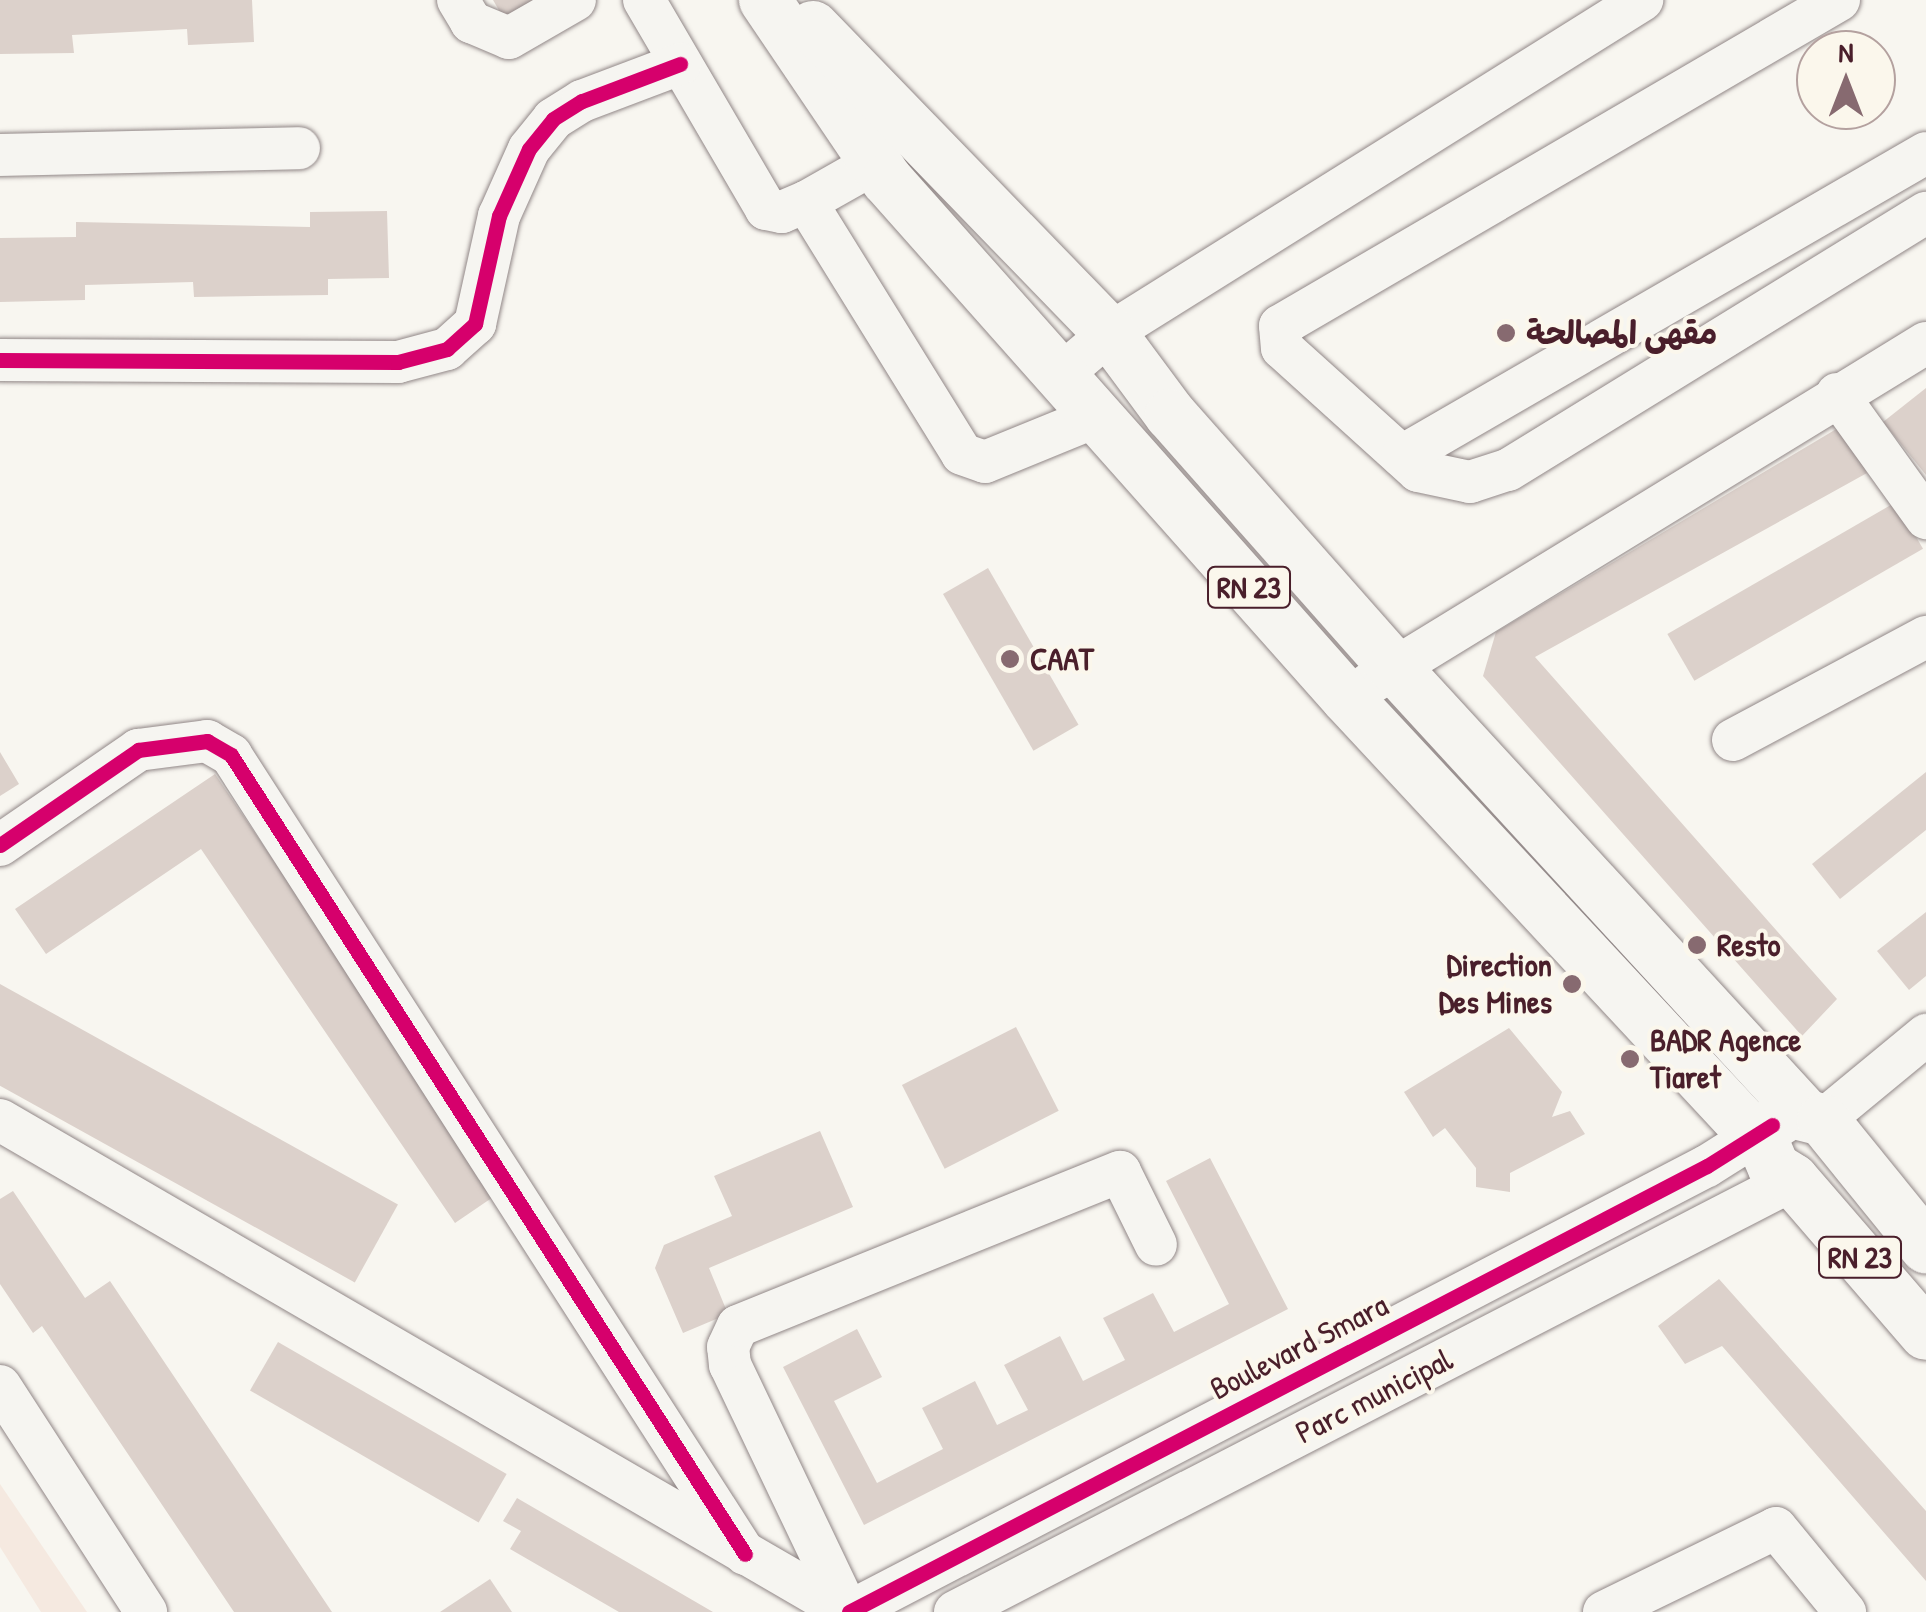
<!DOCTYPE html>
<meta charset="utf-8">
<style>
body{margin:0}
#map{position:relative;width:1926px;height:1612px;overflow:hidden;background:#f8f6f0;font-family:"Patrick Hand","Playpen Sans Arabic",sans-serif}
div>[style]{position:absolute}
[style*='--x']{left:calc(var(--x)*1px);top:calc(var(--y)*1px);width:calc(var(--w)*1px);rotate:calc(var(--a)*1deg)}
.built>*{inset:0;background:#f5e9e0}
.building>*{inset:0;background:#dcd1cb;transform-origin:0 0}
.roads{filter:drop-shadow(0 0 2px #918787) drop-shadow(0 0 2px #918787)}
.minor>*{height:42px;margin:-21px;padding:0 21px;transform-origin:21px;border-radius:21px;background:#f6f5f1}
.major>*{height:52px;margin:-26px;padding:0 26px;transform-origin:26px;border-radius:26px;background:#f6f5f1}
.cycleway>*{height:15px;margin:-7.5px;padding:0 7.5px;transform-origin:7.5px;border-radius:7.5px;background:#d6006c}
.dots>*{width:28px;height:28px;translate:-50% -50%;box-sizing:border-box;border:5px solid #fbf7ec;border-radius:50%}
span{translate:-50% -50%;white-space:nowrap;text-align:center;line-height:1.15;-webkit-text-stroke:8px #fbf7ec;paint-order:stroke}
.shield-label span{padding:2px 8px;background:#fbf7ec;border:2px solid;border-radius:8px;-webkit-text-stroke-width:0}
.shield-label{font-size:30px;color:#4a1f2b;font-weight:700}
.poi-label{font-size:32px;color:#4a1f2b;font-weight:700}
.left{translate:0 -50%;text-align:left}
.right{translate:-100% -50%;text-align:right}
.street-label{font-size:32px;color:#4a1f2b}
.north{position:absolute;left:1796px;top:30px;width:100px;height:100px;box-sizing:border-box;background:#fbf7ec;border:2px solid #b4a19f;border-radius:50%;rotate:0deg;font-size:28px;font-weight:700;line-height:40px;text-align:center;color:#4a1f2b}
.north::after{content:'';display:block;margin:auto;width:35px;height:45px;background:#876a70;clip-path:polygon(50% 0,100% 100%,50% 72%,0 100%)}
</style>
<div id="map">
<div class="built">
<div style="clip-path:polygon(0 1484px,87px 1612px,41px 1612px,0 1547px)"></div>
</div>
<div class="building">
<div style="clip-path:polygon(0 0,252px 0,254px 42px,188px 45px,187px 29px,72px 35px,74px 53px,0 54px)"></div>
<div style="clip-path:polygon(493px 0,538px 0,504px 19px)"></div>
<div style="clip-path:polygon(387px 211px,389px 278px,328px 279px,328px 295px,194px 297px,193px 282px,85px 285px,85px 300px,0 302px,0 238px,76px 237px,76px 222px,310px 227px,310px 212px)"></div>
<div style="clip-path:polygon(1926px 388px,1926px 475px,1883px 422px)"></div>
<div style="clip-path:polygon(1843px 425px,1867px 473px,1535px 657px,1837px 999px,1802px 1036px,1483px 676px,1496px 632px)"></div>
<div style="left:1896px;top:502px;width:54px;height:264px;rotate:60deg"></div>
<div style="left:988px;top:568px;width:181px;height:52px;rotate:60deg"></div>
<div style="clip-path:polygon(0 752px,19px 784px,0 796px)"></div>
<div style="clip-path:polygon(1926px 772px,1926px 830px,1840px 899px,1812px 864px)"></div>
<div style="clip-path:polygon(215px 774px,499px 1193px,455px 1223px,201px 849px,46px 954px,15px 909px)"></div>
<div style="clip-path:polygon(1926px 912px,1926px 976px,1909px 990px,1877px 951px)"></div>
<div style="left:0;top:984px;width:455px;height:89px;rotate:29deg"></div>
<div style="left:1016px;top:1027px;width:94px;height:128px;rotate:63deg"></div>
<div style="clip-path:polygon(1509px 1028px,1562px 1092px,1552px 1117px,1570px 1111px,1585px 1134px,1510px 1173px,1510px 1192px,1476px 1187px,1476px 1168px,1445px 1128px,1433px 1137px,1404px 1092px)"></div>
<div style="clip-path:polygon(820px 1131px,853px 1207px,709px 1268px,728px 1314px,683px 1333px,655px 1268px,664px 1245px,732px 1216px,714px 1176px)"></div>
<div style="clip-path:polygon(1210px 1158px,1288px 1309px,864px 1525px,783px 1367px,857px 1329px,882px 1377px,834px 1401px,877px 1483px,943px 1449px,922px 1408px,975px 1381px,997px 1425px,1028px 1410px,1004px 1365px,1060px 1336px,1083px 1381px,1125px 1360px,1103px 1318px,1153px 1293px,1174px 1332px,1229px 1304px,1166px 1181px)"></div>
<div style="clip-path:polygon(13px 1191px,85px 1298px,110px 1281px,332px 1612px,234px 1612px,42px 1326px,33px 1333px,0 1284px,0 1199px)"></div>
<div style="clip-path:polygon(1719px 1279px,1926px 1511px,1926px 1581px,1722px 1346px,1685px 1364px,1658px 1326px)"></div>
<div style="left:278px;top:1342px;width:264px;height:56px;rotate:30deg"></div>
<div style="clip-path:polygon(517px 1498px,713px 1612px,619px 1612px,510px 1549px,521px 1531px,503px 1521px)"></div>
<div style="clip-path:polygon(490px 1579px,512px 1612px,440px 1612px)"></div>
</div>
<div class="roads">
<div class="minor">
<div style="--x:458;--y:0;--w:26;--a:59"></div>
<div style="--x:471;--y:22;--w:41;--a:22.8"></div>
<div style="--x:509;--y:38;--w:76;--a:-29.9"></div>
<div style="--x:644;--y:0;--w:242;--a:59.7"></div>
<div style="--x:766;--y:209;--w:16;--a:11"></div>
<div style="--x:782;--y:212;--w:26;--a:-23"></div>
<div style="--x:806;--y:202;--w:79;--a:-29.5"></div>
<div style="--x:1839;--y:0;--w:647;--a:149.75"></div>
<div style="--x:1280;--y:326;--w:22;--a:85"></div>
<div style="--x:1282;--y:348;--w:183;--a:42.1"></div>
<div style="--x:1418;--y:471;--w:53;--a:11.9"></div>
<div style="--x:1470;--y:482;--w:40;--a:-18"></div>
<div style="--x:1508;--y:470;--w:491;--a:-31.6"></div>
<div style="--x:0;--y:155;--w:299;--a:-1.3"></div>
<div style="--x:806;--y:202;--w:296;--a:58.2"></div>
<div style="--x:962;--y:454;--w:24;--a:19"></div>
<div style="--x:985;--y:462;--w:122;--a:-22.2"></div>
<div style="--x:0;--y:360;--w:398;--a:0.3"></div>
<div style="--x:398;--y:362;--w:51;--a:-14.9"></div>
<div style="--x:447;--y:349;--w:38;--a:-42"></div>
<div style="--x:475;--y:324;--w:111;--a:-77.5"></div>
<div style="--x:499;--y:216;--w:73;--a:-65.9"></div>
<div style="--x:529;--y:149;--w:38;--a:-51"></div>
<div style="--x:553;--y:119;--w:34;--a:-32"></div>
<div style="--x:582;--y:101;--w:105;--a:-20.7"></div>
<div style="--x:1063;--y:373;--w:62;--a:-40.4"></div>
<div style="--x:1110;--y:333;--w:628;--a:-32.04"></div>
<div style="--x:1837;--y:394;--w:153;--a:54.3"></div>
<div style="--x:1402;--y:456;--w:605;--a:-30.04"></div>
<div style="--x:1369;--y:684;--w:653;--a:-31.48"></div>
<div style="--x:1733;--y:740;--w:219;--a:-28.1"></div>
<div style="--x:0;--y:845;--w:168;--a:-34.5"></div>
<div style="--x:138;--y:750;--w:70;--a:-7.4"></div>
<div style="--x:207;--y:741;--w:28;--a:30"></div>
<div style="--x:231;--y:755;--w:950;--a:57.25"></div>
<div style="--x:0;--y:1120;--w:980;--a:30.15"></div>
<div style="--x:1823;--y:1120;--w:134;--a:-39.5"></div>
<div style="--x:0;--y:1386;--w:269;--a:57.1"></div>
<div style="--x:848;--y:1612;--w:274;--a:-115.5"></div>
<div style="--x:730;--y:1365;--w:18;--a:-96"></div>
<div style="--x:728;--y:1347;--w:23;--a:-65"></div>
<div style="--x:738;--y:1326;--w:412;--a:-22"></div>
<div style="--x:1120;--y:1172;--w:81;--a:63.7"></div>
<div style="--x:849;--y:1612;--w:967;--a:-27.47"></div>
<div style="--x:1707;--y:1166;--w:77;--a:-32.2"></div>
<div style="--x:955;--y:1612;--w:943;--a:-27.27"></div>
<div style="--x:1604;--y:1612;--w:191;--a:-26"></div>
<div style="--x:1776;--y:1528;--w:109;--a:50.6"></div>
</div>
<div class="major">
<div style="--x:765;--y:0;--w:217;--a:55.9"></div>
<div style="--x:887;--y:180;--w:693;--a:48.39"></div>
<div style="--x:1347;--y:698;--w:613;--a:47.05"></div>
<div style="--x:1765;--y:1147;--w:23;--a:67"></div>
<div style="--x:1774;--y:1168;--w:22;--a:32"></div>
<div style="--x:1793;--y:1180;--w:203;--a:49.2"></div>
<div style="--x:813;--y:27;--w:426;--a:45.9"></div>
<div style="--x:1110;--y:333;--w:102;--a:53.4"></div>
<div style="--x:1171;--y:415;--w:337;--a:48.5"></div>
<div style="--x:1394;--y:667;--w:603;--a:47.42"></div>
<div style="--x:1774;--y:1123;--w:20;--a:-33"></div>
<div style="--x:1791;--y:1112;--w:33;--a:14"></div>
<div style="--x:1823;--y:1120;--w:164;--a:51"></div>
</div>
</div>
<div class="cycleway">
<div style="--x:0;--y:360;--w:398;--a:0.3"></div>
<div style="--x:398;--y:362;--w:51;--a:-14.9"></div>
<div style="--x:447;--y:349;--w:38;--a:-42"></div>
<div style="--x:475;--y:324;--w:111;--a:-77.5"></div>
<div style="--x:499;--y:216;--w:73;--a:-65.9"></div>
<div style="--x:529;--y:149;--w:38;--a:-51"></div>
<div style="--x:553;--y:119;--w:34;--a:-32"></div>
<div style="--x:582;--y:101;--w:105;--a:-20.7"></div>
<div style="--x:0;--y:845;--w:168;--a:-34.5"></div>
<div style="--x:138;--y:750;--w:70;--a:-7.4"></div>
<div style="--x:207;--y:741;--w:28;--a:30"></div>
<div style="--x:231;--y:755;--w:950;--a:57.25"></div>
<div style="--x:849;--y:1612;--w:967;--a:-27.47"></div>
<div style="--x:1707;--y:1166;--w:77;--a:-32.2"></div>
</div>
<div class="dots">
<div style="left:1506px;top:333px;background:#876a70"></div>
<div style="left:1010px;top:659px;background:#876a70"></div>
<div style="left:1697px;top:945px;background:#876a70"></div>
<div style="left:1572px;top:984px;background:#876a70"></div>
<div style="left:1630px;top:1059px;background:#876a70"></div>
</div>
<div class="shield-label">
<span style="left:1249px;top:587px">RN 23</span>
<span style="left:1860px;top:1257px">RN 23</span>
</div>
<div class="poi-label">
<span class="left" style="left:1526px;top:333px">مقهى المصالحة</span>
<span class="left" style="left:1030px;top:659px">CAAT</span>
<span class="left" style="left:1717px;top:945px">Resto</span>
<span class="right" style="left:1552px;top:984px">Direction<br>Des Mines</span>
<span class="left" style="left:1650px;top:1059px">BADR Agence<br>Tiaret</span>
</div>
<div class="street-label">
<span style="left:1299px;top:1347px;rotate:-27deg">Boulevard Smara</span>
<span style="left:1374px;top:1396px;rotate:-27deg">Parc municipal</span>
</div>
<div class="north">N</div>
</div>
